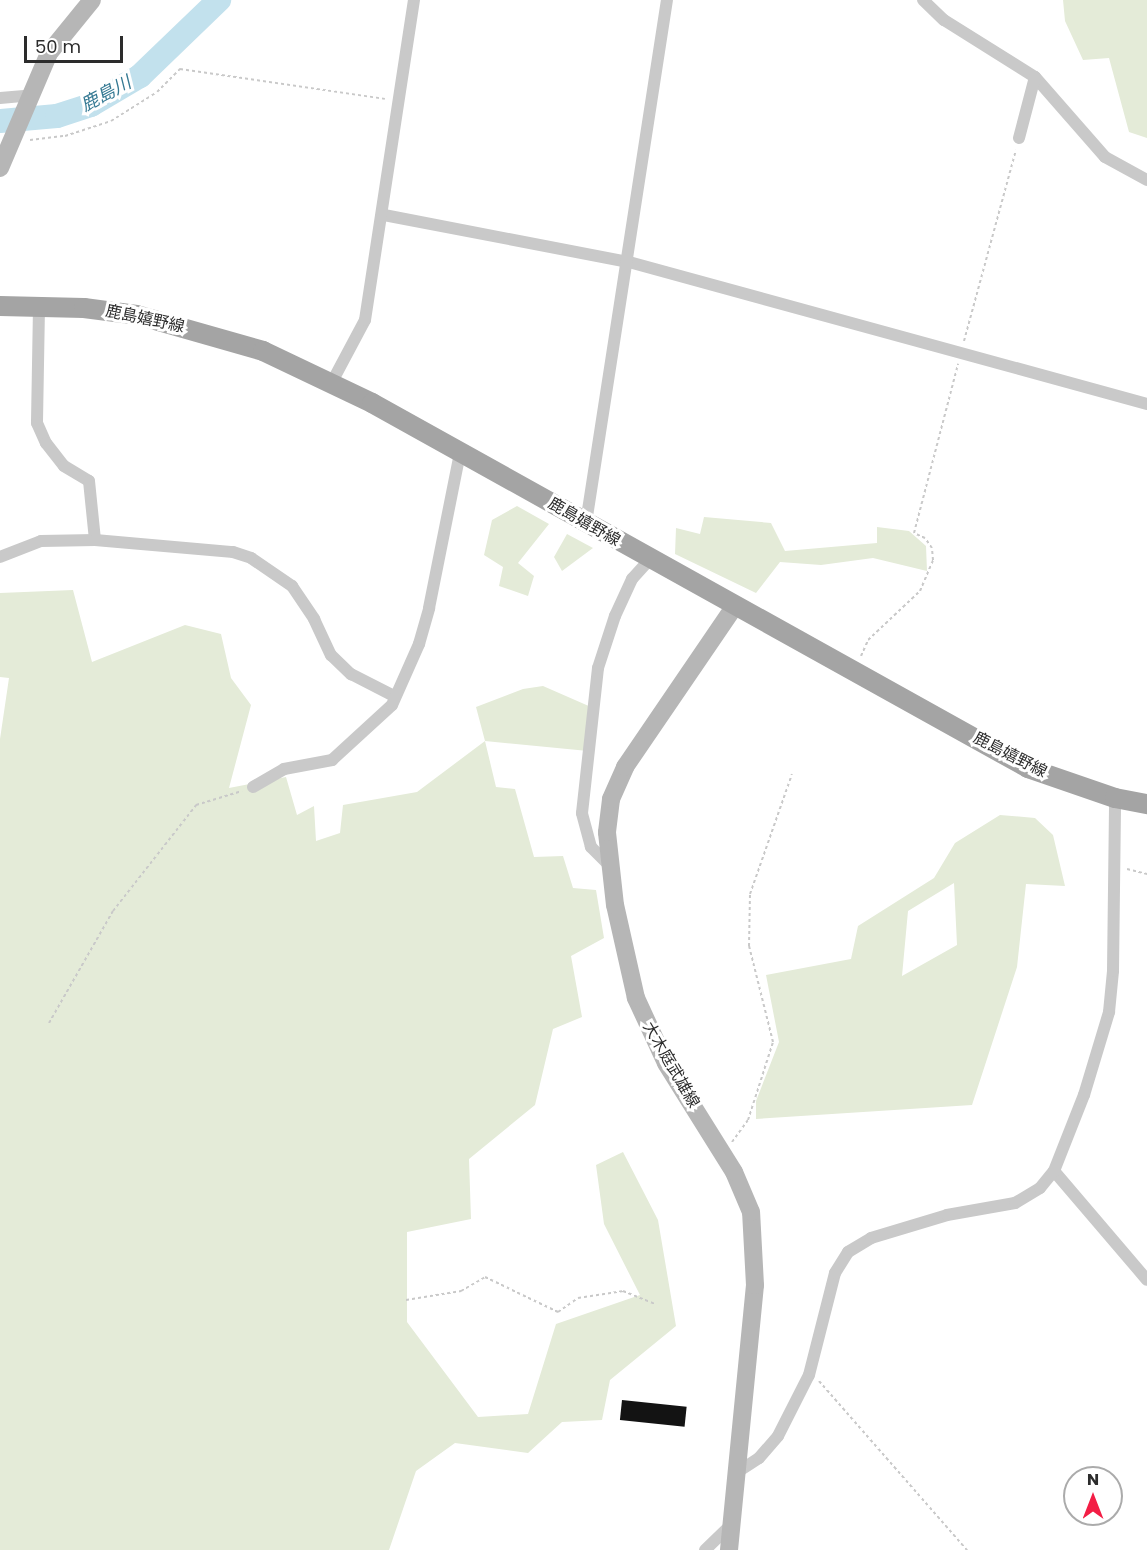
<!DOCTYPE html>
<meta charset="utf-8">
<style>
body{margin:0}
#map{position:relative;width:1147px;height:1550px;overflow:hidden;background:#fff;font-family:Poppins,"Noto Sans JP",sans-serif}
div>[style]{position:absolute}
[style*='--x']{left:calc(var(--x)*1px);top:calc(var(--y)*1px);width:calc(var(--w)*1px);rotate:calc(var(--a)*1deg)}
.green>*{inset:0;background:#e4ebd8}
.river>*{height:24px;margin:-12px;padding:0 12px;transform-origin:12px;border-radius:12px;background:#c2e1ed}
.building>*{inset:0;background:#131313;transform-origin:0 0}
.path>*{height:2px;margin-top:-1px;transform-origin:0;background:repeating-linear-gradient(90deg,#c9c9c9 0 3px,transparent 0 6px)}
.minor>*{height:12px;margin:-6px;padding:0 6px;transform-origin:6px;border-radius:6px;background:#c9c9c9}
.secondary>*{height:18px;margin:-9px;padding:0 9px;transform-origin:9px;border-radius:9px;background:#b6b6b6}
.primary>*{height:20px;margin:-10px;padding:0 10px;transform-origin:10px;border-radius:10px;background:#a4a4a4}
span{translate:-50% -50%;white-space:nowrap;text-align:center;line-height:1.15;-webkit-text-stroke:6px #fff;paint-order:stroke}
.street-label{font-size:16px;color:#2c2c2c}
.water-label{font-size:18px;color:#347993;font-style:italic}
.north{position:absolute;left:1063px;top:1466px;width:60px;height:60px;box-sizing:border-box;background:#fff;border:2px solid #ababab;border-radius:50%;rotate:0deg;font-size:16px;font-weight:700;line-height:24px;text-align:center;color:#2c2c2c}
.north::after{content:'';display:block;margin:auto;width:21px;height:27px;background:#f31e45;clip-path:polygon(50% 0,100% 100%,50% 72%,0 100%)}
.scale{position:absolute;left:24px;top:36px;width:99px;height:27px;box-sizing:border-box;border:3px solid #2c2c2c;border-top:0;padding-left:8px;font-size:18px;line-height:21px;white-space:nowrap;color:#2c2c2c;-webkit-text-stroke:4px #fff;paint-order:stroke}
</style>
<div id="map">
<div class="green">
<div style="clip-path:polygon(1063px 0,1147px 0,1147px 138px,1129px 132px,1109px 58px,1083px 60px,1065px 21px)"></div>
<div style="clip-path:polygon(517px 506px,549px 524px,518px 563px,534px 576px,528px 596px,499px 586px,503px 567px,484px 555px,492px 520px)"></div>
<div style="clip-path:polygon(704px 517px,771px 523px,785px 551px,877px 543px,877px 527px,909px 531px,926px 546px,927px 571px,873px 558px,821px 565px,780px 562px,756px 593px,675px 554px,676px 528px,700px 534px)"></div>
<div style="clip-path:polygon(567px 534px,593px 548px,562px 571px,554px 557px)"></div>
<div style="clip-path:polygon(73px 590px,92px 662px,185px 625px,221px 634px,231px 678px,251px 705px,229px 788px,286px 777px,297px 815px,314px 806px,316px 841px,340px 833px,343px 805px,417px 792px,485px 741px,476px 707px,523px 689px,543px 686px,591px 707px,588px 751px,485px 741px,496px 787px,515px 789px,534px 857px,563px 856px,573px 888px,596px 890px,604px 938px,571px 956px,582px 1017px,553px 1029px,535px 1105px,469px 1159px,471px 1219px,407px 1232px,407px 1322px,478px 1417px,528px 1414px,556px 1324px,640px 1295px,604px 1224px,596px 1165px,623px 1152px,658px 1220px,676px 1326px,610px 1380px,602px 1420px,562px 1422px,528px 1453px,455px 1443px,416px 1471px,389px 1550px,0 1550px,0 739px,9px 678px,0 677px,0 593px)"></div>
<div style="clip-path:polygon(evenodd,1000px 815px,1035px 818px,1053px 835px,1065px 886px,1026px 884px,1017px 967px,972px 1105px,756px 1119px,756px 1101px,779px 1042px,766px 975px,851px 959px,858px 926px,934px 878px,955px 843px,1000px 815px,954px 883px,957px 945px,902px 976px,908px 911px,954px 883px)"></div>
</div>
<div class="river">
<div style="--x:0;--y:121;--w:57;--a:-5"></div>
<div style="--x:57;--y:116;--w:36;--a:-18"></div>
<div style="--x:91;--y:105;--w:57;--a:-30.6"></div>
<div style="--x:140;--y:76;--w:110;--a:-43.9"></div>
</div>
<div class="building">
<div style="left:622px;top:1400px;width:65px;height:20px;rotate:6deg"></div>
</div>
<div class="path">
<div style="--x:30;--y:140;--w:35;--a:-7"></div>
<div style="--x:65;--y:136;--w:48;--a:-18.1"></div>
<div style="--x:111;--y:121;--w:54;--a:-32.2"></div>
<div style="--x:157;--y:92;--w:33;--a:-45"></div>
<div style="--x:180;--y:69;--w:207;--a:8.3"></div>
<div style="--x:964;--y:341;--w:198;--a:-74.8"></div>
<div style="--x:861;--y:656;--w:17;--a:-66"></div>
<div style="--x:868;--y:640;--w:71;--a:-43.3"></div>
<div style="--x:920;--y:591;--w:34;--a:-67"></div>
<div style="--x:933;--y:560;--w:12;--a:-95"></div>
<div style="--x:932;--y:548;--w:12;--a:-125"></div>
<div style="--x:925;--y:538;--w:12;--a:-156"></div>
<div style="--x:914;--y:533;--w:175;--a:-75.4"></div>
<div style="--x:1127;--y:869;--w:21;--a:14"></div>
<div style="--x:49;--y:1023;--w:129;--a:-60.3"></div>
<div style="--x:113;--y:911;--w:135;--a:-51.9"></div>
<div style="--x:196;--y:805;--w:48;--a:-16.9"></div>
<div style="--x:732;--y:1142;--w:27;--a:-54"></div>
<div style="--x:748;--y:1120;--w:82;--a:-72.2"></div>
<div style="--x:773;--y:1042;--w:99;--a:-104"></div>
<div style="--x:749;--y:946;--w:52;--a:-88.9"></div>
<div style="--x:750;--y:894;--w:127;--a:-70.7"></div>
<div style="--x:406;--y:1300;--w:56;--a:-9.3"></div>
<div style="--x:461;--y:1291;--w:28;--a:-30"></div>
<div style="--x:485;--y:1277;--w:81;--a:25.6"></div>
<div style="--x:558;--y:1312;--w:24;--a:-35"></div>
<div style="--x:578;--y:1298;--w:46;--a:-8.8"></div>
<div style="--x:623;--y:1291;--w:35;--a:22"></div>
<div style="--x:819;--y:1381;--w:225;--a:48.8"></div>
</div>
<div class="minor">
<div style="--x:923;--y:0;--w:29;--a:44"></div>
<div style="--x:944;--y:20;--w:107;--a:32.1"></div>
<div style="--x:1035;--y:77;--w:106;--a:48.8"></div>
<div style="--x:1105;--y:157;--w:48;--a:28.7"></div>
<div style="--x:0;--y:98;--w:33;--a:-5"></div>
<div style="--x:1019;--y:138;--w:63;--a:-75.3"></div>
<div style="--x:384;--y:215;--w:249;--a:10.9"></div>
<div style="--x:629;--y:262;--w:537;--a:15.33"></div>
<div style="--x:39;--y:307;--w:116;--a:91"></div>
<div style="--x:37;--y:423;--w:22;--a:66"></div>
<div style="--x:46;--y:443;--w:29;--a:52"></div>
<div style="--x:64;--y:466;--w:29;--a:31"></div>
<div style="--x:89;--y:481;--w:59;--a:84.2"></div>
<div style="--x:332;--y:382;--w:70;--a:-62"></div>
<div style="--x:365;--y:320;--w:324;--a:-81.3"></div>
<div style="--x:586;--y:523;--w:529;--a:-81.2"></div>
<div style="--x:0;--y:557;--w:44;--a:-21.3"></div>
<div style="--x:41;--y:541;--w:54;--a:-1.1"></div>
<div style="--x:95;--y:540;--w:139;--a:5"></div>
<div style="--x:233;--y:552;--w:19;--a:18"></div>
<div style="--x:251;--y:558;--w:50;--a:34.3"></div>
<div style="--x:292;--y:586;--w:40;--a:56"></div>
<div style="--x:314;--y:619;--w:40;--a:65"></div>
<div style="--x:331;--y:655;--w:28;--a:44"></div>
<div style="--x:351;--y:674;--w:48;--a:27.1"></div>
<div style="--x:253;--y:787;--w:36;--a:-30"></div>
<div style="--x:284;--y:769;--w:49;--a:-10.6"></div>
<div style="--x:332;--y:760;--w:81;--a:-42.5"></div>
<div style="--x:392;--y:705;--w:67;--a:-66.1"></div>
<div style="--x:419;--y:644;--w:37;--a:-74"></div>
<div style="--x:429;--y:608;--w:158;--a:-78.7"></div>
<div style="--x:607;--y:863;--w:23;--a:-135"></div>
<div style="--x:591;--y:847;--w:35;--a:-105"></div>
<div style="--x:582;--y:813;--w:146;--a:-83.7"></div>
<div style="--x:598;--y:668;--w:55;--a:-71.9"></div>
<div style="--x:615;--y:616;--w:41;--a:-65.3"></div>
<div style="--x:632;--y:579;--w:25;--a:-48"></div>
<div style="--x:1054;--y:1171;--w:143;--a:49.5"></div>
<div style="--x:736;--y:1473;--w:27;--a:-33"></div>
<div style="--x:759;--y:1458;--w:29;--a:-49"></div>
<div style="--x:778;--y:1436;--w:68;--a:-63.1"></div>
<div style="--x:809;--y:1375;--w:105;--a:-75.7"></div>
<div style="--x:835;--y:1273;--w:25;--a:-58"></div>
<div style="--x:848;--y:1252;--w:27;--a:-31"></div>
<div style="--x:871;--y:1238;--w:79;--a:-16.8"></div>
<div style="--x:947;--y:1215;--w:69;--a:-10"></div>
<div style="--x:1015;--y:1203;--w:29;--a:-31"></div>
<div style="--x:1040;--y:1188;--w:22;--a:-51"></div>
<div style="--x:1054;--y:1171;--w:82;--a:-68.5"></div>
<div style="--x:1084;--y:1095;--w:87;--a:-73.2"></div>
<div style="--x:1109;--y:1012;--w:41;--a:-84.4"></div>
<div style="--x:1113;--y:971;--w:173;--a:-89.3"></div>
<div style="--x:705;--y:1550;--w:37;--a:-44"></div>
</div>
<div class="secondary">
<div style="--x:0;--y:168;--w:125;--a:-66.9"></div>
<div style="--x:49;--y:53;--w:68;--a:-50.9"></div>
<div style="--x:729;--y:1550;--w:266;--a:-84.4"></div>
<div style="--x:755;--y:1285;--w:73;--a:-93.1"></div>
<div style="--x:751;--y:1212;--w:43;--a:-113"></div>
<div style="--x:734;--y:1172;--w:128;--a:-122"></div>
<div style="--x:666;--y:1063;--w:72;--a:-114.8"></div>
<div style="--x:636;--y:998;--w:95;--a:-102.7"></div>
<div style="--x:615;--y:905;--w:73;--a:-96.3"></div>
<div style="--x:607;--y:832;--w:33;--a:-83"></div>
<div style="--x:611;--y:799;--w:35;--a:-66"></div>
<div style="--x:625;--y:767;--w:195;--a:-55.7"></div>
</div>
<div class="primary">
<div style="--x:0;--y:306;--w:84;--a:1.4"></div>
<div style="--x:84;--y:308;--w:53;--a:7.5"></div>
<div style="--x:137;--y:315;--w:131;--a:15.9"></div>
<div style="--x:263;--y:351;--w:121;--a:25.5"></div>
<div style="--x:372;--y:403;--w:751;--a:29.09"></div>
<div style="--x:1028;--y:768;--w:92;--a:19"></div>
<div style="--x:1115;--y:798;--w:33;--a:11"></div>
</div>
<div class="street-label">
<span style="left:145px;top:319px;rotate:12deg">鹿島嬉野線</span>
<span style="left:584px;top:522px;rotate:30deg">鹿島嬉野線</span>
<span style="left:1010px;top:755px;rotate:27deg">鹿島嬉野線</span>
<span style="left:671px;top:1065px;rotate:60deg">大木庭武雄線</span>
</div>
<div class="water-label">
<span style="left:106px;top:94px;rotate:-28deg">鹿島川</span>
</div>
<div class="north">N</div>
<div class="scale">50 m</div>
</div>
